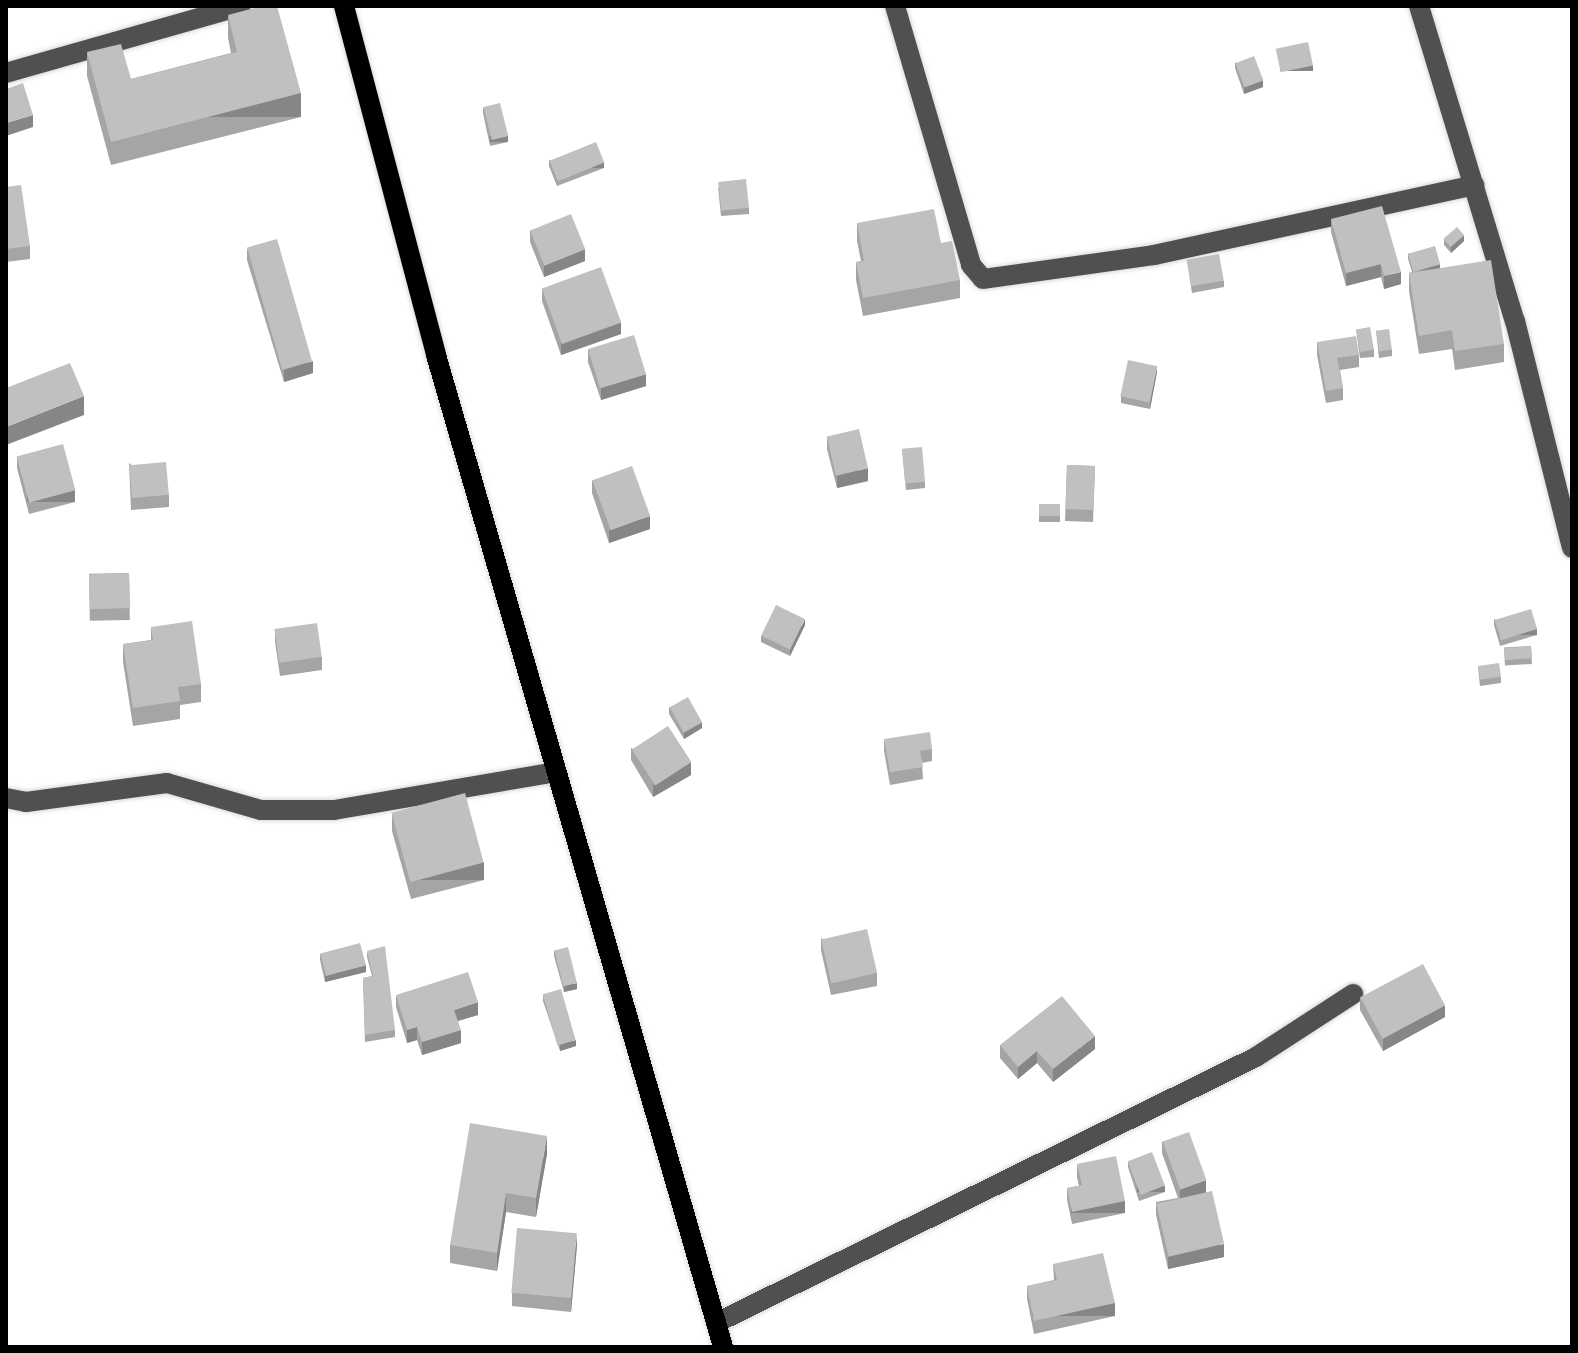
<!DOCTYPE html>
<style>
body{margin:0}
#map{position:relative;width:1578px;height:1353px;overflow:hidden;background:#fff;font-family:"Fira Sans",sans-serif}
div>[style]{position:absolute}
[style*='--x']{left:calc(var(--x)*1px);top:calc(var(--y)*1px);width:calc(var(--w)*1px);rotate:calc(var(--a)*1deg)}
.roads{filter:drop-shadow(0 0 2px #dbdbdb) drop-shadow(0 0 2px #dbdbdb)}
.minor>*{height:20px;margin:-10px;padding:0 10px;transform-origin:10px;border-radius:10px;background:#505050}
.major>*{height:20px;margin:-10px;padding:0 10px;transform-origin:10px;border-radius:10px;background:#000}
.wall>*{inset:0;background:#a5a5a5;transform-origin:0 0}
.shaded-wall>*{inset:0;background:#868686;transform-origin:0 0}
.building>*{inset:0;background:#c0c0c0;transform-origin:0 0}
span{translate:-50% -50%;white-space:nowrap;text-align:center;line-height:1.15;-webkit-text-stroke:6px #fff;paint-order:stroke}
.frame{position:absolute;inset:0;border:8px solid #000;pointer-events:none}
</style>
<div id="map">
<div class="roads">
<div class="minor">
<div style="--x:895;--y:6;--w:270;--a:73.6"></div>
<div style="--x:971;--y:265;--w:18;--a:49"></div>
<div style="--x:983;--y:279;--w:173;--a:-8"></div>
<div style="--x:1154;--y:255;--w:328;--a:-12.3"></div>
<div style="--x:1419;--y:6;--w:329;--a:73.1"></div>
<div style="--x:1515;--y:321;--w:234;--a:75.9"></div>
<div style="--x:6;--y:73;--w:244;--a:-15.9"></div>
<div style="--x:6;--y:798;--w:20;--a:11"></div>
<div style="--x:26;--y:802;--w:142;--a:-7.7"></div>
<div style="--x:167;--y:783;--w:98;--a:16"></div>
<div style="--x:261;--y:810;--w:73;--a:0"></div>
<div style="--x:334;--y:810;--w:225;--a:-9.7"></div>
<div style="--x:716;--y:1323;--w:602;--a:-26.22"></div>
<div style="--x:1256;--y:1057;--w:116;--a:-33"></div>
</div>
<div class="major">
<div style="--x:344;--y:6;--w:361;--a:75.2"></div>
<div style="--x:436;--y:355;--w:1033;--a:73.86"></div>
</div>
</div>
<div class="wall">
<div style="clip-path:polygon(228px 15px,301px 117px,111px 165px,87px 76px,87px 52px,131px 79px,231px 53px,228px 38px)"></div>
<div style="clip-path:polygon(1235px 62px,1263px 87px,1244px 94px,1235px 68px)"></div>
<div style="clip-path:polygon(483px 107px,508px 142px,490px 146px,483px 113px)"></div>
<div style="clip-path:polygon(549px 160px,604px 168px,557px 186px,549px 166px)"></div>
<div style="clip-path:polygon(6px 187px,30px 246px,30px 259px,6px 262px)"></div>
<div style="clip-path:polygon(718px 187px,749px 208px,749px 214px,721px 216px)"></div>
<div style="clip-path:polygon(1331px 219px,1401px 284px,1384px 289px,1381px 277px,1346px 286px,1331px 232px)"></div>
<div style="clip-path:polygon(857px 223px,941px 243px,960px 280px,960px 298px,863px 316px,856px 280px,856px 262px,861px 261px,857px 241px)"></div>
<div style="clip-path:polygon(530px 230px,585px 261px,544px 277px,530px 242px)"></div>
<div style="clip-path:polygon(1444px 239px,1464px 241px,1451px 253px,1444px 245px)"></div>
<div style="clip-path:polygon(247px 248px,313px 373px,284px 382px,247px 260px)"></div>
<div style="clip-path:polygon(1408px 253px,1440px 268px,1504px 344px,1504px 362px,1455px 370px,1452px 349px,1419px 354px,1409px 291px,1409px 273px,1412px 272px,1408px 259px)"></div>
<div style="clip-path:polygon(1187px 260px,1224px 281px,1224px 287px,1192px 293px)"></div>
<div style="clip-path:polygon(542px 288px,621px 334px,561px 355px,542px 301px)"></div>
<div style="clip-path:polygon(1356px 329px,1374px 350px,1374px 357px,1360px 358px)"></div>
<div style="clip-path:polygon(1376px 330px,1392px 350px,1392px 356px,1379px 358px)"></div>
<div style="clip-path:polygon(1317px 342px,1359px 355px,1359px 367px,1340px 370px,1343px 388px,1343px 400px,1326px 403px,1317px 355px)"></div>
<div style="clip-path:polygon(588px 349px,646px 386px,601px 400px,588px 362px)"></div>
<div style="clip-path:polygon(1157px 372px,1150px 409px,1121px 403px,1121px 396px)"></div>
<div style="clip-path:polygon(827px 436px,868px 481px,837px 488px,827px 449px)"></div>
<div style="clip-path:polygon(902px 449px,925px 482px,925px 488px,906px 490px)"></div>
<div style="clip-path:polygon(17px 456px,75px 502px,29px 514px,17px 468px)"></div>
<div style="clip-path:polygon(129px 463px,169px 495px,169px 507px,131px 510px)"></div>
<div style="left:1067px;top:465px;width:28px;height:56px;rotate:2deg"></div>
<div style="clip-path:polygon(592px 480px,650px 529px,609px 543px,592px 493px)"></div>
<div style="left:1060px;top:504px;width:18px;height:21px;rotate:90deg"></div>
<div style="left:129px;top:573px;width:47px;height:40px;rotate:89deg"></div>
<div style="clip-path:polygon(1494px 619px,1537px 635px,1500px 646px,1494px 625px)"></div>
<div style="clip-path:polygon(805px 625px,790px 656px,761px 642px,761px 636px)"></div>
<div style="clip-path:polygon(151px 627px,201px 684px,201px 702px,180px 705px,180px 719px,133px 726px,123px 662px,123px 644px,151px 640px)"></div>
<div style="clip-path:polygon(275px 630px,322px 657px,322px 670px,280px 676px,275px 642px)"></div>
<div style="left:1531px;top:646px;width:18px;height:27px;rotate:87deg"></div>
<div style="clip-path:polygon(1478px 667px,1501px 677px,1501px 683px,1480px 686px)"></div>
<div style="clip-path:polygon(669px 707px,702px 728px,684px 739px,669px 714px)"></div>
<div style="clip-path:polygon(884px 739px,932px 749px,932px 761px,922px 763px,923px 779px,890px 785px,884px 751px)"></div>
<div style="clip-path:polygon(631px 748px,691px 775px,653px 797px,631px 760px)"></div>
<div style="clip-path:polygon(392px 813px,484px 880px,411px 899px,392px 831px)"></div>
<div style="clip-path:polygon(821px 938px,877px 973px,877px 986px,831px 995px,821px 950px)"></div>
<div style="clip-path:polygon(554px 950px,577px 989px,564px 992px,554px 956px)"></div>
<div style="clip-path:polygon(367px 951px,395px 1030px,395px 1037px,365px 1042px,363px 978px,372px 976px,367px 957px)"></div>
<div style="clip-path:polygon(320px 954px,366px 972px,325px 982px,320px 960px)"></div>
<div style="clip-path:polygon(543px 994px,576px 1046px,560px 1051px,543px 1001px)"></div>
<div style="clip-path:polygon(396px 995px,478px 1015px,458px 1021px,461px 1043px,422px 1055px,417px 1040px,407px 1043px,396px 1007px)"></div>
<div style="clip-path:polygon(1360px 997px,1445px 1017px,1383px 1051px,1360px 1010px)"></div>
<div style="clip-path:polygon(1000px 1045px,1095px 1049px,1053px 1082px,1037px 1063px,1018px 1079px,1000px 1058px)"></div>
<div style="clip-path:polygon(1162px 1141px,1206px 1192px,1224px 1257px,1168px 1269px,1156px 1215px,1156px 1202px,1178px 1198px,1162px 1153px)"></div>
<div style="clip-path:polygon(547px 1154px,536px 1217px,506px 1212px,497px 1271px,450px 1263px,450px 1245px)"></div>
<div style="clip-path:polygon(1128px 1161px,1165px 1192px,1139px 1201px,1128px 1167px)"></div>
<div style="clip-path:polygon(1077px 1164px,1125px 1213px,1072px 1224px,1067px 1200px,1067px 1188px,1079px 1186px,1077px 1177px)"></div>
<div style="clip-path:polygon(577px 1245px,571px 1312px,512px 1306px,512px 1293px)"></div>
<div style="clip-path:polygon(1053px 1264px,1115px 1316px,1034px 1334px,1027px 1299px,1027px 1286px,1054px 1280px)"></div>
</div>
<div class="shaded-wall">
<div style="left:1313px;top:65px;width:6px;height:33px;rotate:90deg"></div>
<div style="clip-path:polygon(1263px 80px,1263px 87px,1244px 94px,1244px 87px)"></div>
<div style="left:301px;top:93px;width:24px;height:196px;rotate:90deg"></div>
<div style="clip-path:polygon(33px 115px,33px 127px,6px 136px,6px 123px)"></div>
<div style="left:508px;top:136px;width:6px;height:18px;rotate:90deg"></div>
<div style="left:604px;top:162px;width:6px;height:50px;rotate:90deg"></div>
<div style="clip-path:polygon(1464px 235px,1464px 241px,1451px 253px,1451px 246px)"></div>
<div style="clip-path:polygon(585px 249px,585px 261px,544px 277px,544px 265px)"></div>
<div style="clip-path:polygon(1381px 264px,1381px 277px,1346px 286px,1346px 273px)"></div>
<div style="clip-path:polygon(1440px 264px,1440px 270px,1413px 271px)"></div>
<div style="clip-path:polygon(1401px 272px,1401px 284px,1384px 289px,1384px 276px)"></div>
<div style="clip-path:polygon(621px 322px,621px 334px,561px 355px,561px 342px)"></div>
<div style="clip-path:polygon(313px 361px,313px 373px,284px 382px,284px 370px)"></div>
<div style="clip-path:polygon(1157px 366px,1157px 372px,1150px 409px,1150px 402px)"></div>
<div style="clip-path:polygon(646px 374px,646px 386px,601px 400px,601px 388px)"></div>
<div style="clip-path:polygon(84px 396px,84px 415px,6px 445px,6px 427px)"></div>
<div style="clip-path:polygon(868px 468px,868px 481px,837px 488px,837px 476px)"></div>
<div style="left:75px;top:490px;width:12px;height:48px;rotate:90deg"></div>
<div style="clip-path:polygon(650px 516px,650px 529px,609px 543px,609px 530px)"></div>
<div style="clip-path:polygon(805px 619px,805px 625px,790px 656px,790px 650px)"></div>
<div style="left:1537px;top:629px;width:6px;height:39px;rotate:90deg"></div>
<div style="clip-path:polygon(702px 722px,702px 728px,684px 739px,684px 733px)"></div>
<div style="clip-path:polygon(691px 762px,691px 775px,653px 797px,653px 785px)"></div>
<div style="left:484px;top:862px;width:18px;height:75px;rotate:90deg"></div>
<div style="clip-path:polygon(366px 965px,366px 972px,325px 982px,325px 976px)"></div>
<div style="clip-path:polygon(577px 983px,577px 989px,564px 992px,564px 986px)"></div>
<div style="clip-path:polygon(478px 1002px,478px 1015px,454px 1022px,454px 1010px)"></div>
<div style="clip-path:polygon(1445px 1005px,1445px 1017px,1383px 1051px,1383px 1039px)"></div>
<div style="clip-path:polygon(417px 1027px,417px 1040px,407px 1043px,407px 1030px)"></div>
<div style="clip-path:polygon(461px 1030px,461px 1043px,422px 1055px,422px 1042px)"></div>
<div style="clip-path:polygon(1095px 1036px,1095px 1049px,1053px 1082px,1053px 1069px)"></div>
<div style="clip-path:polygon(576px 1040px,576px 1046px,560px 1051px,560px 1045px)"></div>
<div style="clip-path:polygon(1037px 1051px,1037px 1063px,1018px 1079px,1018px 1067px)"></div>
<div style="clip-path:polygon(547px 1136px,547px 1154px,536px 1217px,536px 1198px)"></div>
<div style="clip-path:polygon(1206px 1180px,1206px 1193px,1180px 1202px,1180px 1190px)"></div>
<div style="left:1165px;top:1186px;width:6px;height:28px;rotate:90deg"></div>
<div style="clip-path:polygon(506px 1193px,506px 1212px,497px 1271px,497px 1253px)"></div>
<div style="left:1125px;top:1201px;width:12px;height:54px;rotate:90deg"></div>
<div style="clip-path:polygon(577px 1233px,577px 1245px,571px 1312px,571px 1299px)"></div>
<div style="clip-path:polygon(1224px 1244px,1224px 1257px,1168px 1269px,1168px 1257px)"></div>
<div style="left:1115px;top:1303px;width:13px;height:83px;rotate:90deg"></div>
</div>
<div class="building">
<div style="clip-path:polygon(262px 6px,277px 6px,301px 93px,111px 142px,87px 52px,121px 44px,131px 79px,237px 52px,228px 15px)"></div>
<div style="left:1308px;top:42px;width:24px;height:33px;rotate:78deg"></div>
<div style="left:1254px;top:56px;width:26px;height:20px;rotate:69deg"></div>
<div style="clip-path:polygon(23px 83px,33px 115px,6px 123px,6px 89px)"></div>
<div style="left:500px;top:103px;width:34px;height:17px;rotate:76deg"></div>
<div style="left:596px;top:142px;width:22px;height:50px;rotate:68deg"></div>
<div style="left:746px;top:179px;width:29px;height:28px;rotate:84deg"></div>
<div style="clip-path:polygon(21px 185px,30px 246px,6px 249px,6px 187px)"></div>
<div style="clip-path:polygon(1382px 206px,1401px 272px,1384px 276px,1381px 264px,1346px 273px,1331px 219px)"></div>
<div style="clip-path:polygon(934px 209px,941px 243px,952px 241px,960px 280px,863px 298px,856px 262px,864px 261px,857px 223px)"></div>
<div style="left:571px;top:214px;width:38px;height:44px;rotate:68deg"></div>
<div style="left:1457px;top:227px;width:11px;height:18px;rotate:49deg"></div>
<div style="left:277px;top:239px;width:127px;height:31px;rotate:74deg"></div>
<div style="left:1435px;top:246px;width:19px;height:28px;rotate:74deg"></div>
<div style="left:1219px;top:254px;width:27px;height:33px;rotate:80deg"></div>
<div style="clip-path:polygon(1491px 260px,1504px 344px,1455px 351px,1452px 330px,1419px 336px,1409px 273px)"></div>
<div style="left:601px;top:267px;width:59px;height:63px;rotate:70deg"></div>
<div style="left:1370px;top:327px;width:23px;height:14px;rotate:80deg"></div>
<div style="left:1389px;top:329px;width:21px;height:13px;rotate:82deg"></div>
<div style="left:634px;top:335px;width:41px;height:48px;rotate:73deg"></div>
<div style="clip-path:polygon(1356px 336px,1359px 355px,1337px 358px,1343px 388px,1326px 391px,1317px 342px)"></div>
<div style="left:1128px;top:360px;width:30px;height:37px;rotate:12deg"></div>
<div style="clip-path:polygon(70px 363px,84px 396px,6px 427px,6px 388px)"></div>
<div style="left:859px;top:429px;width:40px;height:33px;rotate:77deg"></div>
<div style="left:63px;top:444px;width:48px;height:48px;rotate:75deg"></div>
<div style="left:922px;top:447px;width:35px;height:20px;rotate:85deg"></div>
<div style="left:166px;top:462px;width:33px;height:37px;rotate:85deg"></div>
<div style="left:1067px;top:465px;width:28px;height:44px;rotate:2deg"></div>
<div style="left:632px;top:466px;width:53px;height:42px;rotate:70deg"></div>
<div style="left:1060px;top:504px;width:12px;height:21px;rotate:90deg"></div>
<div style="left:129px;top:573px;width:35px;height:40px;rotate:88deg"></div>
<div style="left:776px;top:605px;width:32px;height:34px;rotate:26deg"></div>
<div style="left:1531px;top:609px;width:21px;height:38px;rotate:73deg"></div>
<div style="clip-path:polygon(192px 621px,201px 684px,178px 687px,180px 701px,133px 708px,123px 644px,153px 640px,151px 627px)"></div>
<div style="left:317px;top:623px;width:34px;height:43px;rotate:82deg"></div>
<div style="left:1531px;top:646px;width:12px;height:27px;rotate:85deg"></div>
<div style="left:1499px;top:663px;width:14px;height:21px;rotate:82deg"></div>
<div style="left:688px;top:697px;width:29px;height:21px;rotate:61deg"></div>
<div style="left:668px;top:726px;width:43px;height:43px;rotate:57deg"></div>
<div style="clip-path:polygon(930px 732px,932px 749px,920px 751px,923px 767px,890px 772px,884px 739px)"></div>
<div style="left:465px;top:793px;width:72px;height:76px;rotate:75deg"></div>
<div style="left:867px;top:929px;width:45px;height:47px;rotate:77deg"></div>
<div style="left:360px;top:943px;width:23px;height:41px;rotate:75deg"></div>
<div style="clip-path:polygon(385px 946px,395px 1030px,365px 1035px,363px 978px,373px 976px,367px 951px)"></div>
<div style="left:568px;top:947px;width:37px;height:14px;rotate:76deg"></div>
<div style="left:1423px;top:964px;width:47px;height:71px;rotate:62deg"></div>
<div style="clip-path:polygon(468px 972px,478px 1002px,454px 1010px,461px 1030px,422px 1042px,417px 1027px,407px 1030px,396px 995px)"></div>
<div style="left:561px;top:989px;width:53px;height:19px;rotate:74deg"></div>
<div style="clip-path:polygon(1062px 996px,1095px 1036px,1053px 1069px,1037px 1051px,1018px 1067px,1000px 1045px)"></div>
<div style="clip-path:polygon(470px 1123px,547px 1136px,536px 1198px,506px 1193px,497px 1253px,450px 1245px)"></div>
<div style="left:1189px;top:1132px;width:51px;height:28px;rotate:70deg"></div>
<div style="left:1152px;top:1152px;width:36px;height:26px;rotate:69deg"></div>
<div style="clip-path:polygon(1116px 1156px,1125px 1201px,1072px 1212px,1067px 1188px,1082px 1185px,1077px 1164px)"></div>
<div style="left:1212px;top:1191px;width:54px;height:57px;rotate:77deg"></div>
<div style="left:517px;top:1228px;width:60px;height:65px;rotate:5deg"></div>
<div style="clip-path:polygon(1103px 1253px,1115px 1303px,1034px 1321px,1027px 1286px,1057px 1280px,1053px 1264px)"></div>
</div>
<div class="frame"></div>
</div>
